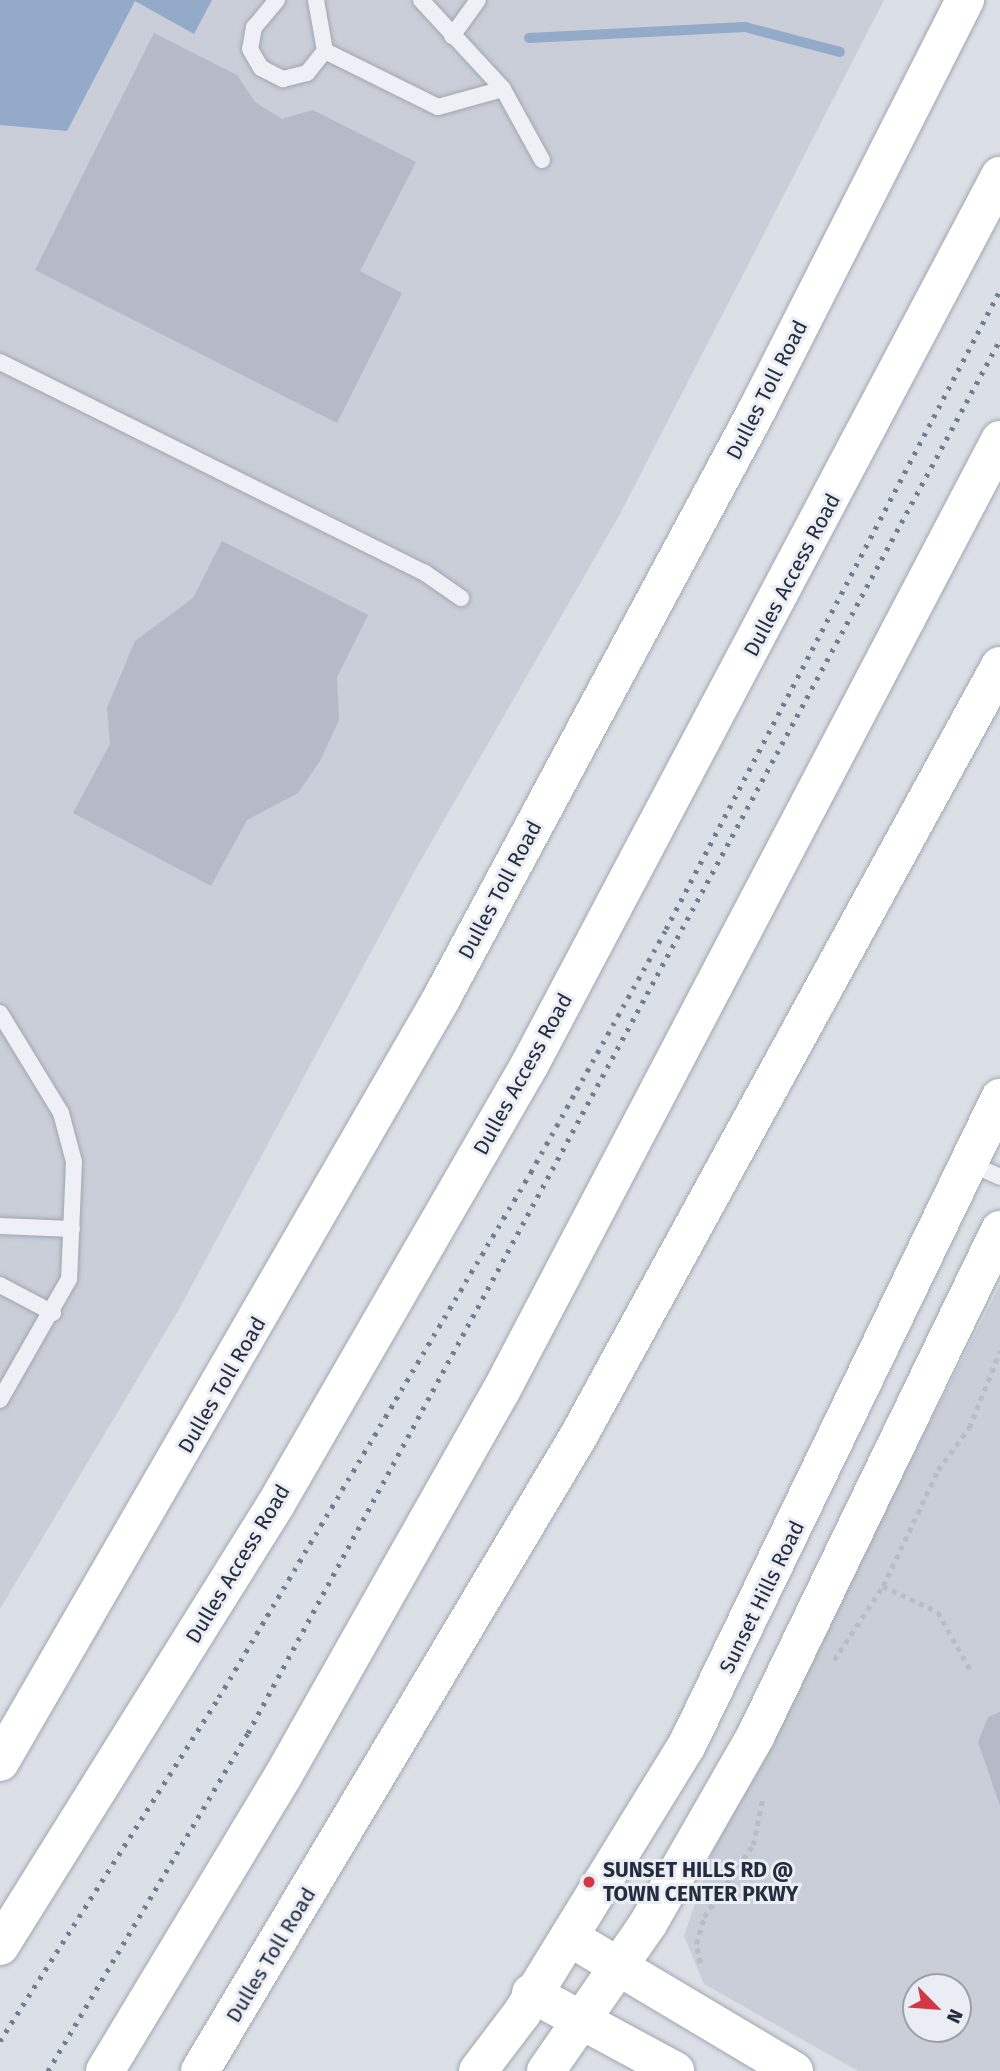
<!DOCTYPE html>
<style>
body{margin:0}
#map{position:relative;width:1000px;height:2071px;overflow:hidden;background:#dbdfe6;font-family:"Fira Sans",sans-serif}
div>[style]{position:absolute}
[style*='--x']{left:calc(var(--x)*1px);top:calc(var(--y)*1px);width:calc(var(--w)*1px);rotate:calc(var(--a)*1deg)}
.built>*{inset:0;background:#c9ced8}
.water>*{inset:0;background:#93aac9}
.stream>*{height:10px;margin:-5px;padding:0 5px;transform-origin:5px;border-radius:5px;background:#93aac9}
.building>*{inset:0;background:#b5bac6}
.path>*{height:4.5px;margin-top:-2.25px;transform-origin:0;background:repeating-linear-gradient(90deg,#b9bdc5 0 5px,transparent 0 10px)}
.roads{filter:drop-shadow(0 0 2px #a0a6b0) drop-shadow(0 0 2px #a0a6b0)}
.service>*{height:16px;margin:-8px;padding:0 8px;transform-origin:8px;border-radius:8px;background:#eef0f5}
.secondary>*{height:38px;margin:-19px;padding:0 19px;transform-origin:19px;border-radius:19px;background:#fff}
.motorway>*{height:38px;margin:-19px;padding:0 19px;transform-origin:19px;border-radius:19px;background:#fff}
.rail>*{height:5px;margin-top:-2.5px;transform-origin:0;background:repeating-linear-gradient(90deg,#747d90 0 3.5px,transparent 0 10.5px)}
.dots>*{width:19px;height:19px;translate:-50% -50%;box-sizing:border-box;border:4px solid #eaeef4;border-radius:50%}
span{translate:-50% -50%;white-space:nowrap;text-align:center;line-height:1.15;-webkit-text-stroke:6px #eaeef4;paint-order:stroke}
.street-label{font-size:21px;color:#242c3d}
.poi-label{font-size:21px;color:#242c3d;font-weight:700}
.left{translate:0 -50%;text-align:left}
.north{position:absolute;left:902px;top:1973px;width:70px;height:70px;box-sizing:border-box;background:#eaeef4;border:2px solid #9ba0ab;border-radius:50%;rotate:115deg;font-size:19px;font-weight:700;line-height:28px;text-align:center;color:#242c3d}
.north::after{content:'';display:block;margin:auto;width:24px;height:32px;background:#d43746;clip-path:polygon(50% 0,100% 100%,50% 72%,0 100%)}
</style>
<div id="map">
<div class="built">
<div style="clip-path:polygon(0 0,884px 0,620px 514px,414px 872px,178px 1311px,0 1609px)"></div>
<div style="clip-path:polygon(evenodd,1000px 1285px,1000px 2071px,858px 2071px,704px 1984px,684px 1936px,716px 1843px,1000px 1285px,916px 1987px,958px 1987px,958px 2029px,916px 2029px,916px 1987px)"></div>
</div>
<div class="water">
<div style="clip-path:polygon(0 0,212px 0,194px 34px,135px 1px,67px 131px,0 125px)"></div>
</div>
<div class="stream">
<div style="--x:529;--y:38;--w:216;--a:-2.9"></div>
<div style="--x:745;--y:27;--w:98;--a:14.7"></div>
</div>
<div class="building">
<div style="clip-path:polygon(154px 33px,237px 75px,255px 102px,282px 119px,313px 110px,416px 162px,360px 271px,402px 293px,337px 423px,35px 270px)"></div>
<div style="clip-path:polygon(222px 541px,368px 615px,337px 677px,339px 720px,320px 761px,298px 793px,247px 820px,211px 886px,73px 813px,110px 744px,107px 708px,135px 641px,193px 598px)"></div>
<div style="clip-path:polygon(1000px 1712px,1000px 1806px,978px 1742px,988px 1717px)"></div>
</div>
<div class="path">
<div style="--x:883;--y:1586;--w:61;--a:25.3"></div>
<div style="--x:938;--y:1612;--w:68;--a:60.8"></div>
<div style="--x:834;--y:1660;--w:89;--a:-56.5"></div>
<div style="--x:883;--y:1586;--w:128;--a:-64.6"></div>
<div style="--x:938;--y:1470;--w:52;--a:-53.6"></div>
<div style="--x:969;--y:1428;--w:83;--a:-68.1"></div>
<div style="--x:700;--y:1963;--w:19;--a:-102"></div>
<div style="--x:696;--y:1944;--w:28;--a:-73"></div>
<div style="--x:704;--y:1917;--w:87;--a:-55.8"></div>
<div style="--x:753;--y:1845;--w:49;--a:-78.2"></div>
</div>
<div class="roads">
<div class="service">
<div style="--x:277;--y:0;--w:35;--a:130"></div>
<div style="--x:254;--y:27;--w:22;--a:100"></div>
<div style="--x:250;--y:49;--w:22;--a:60"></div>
<div style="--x:261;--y:68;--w:25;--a:27"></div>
<div style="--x:283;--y:79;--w:25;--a:-14"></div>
<div style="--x:307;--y:73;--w:28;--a:-51"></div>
<div style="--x:325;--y:51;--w:52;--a:-100"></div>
<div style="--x:421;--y:0;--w:121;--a:47.3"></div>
<div style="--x:503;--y:89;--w:81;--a:61.2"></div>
<div style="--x:452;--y:36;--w:44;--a:-54.2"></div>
<div style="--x:325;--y:51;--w:126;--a:26.4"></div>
<div style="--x:438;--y:107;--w:67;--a:-15.5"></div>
<div style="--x:0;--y:362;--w:474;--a:26.4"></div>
<div style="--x:425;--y:573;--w:44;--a:34.8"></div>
<div style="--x:0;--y:1013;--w:117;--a:58.6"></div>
<div style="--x:61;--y:1113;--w:51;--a:75.1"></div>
<div style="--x:74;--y:1162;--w:117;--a:92.4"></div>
<div style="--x:69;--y:1279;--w:139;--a:119.7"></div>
<div style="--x:969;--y:1163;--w:34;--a:24"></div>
<div style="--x:0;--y:1226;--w:72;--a:2.4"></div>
<div style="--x:0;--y:1285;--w:60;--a:27.8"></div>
</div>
<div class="secondary">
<div style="--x:569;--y:1937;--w:262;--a:30.8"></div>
<div style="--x:531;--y:1993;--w:164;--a:28.4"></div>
<div style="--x:478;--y:2071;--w:73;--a:-52.8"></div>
<div style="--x:522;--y:2013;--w:315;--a:-58.4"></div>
<div style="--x:687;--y:1745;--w:719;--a:-64.18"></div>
<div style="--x:546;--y:2071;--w:181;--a:-55.3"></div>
<div style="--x:649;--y:1922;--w:215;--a:-60.2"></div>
<div style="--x:756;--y:1735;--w:561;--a:-64.21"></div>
</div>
<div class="motorway">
<div style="--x:0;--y:1762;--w:879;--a:-59.96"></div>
<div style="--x:440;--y:1001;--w:671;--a:-61.79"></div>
<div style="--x:757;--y:410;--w:460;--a:-63.1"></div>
<div style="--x:0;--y:1946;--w:521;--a:-58.02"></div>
<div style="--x:276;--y:1504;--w:508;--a:-60"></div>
<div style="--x:530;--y:1064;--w:1005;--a:-62.11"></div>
<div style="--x:105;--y:2071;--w:345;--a:-58.9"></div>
<div style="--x:283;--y:1776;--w:442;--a:-60.5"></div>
<div style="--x:501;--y:1391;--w:1074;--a:-62.31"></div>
<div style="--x:200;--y:2071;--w:738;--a:-59.2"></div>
<div style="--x:578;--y:1437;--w:879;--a:-61.31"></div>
</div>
</div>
<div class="rail">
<div style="--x:0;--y:2041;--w:408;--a:-57.5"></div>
<div style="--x:219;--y:1697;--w:611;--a:-59.28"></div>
<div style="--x:531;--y:1172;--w:278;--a:-60.9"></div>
<div style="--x:666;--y:929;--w:721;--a:-62.4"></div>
<div style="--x:48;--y:2071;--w:393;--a:-59.4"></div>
<div style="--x:248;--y:1733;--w:1583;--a:-61.64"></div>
</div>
<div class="dots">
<div style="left:589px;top:1882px;background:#d43746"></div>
</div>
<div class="street-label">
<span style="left:767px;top:390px;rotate:-63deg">Dulles Toll Road</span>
<span style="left:792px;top:575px;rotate:-62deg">Dulles Access Road</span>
<span style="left:500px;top:890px;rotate:-62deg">Dulles Toll Road</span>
<span style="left:523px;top:1074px;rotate:-61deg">Dulles Access Road</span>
<span style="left:222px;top:1385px;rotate:-60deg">Dulles Toll Road</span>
<span style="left:238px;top:1564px;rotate:-59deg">Dulles Access Road</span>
<span style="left:762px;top:1597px;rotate:-64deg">Sunset Hills Road</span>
<span style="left:271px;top:1955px;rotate:-59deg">Dulles Toll Road</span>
</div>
<div class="poi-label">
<span class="left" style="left:603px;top:1882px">SUNSET HILLS RD @<br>TOWN CENTER PKWY</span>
</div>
<div class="north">N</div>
</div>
